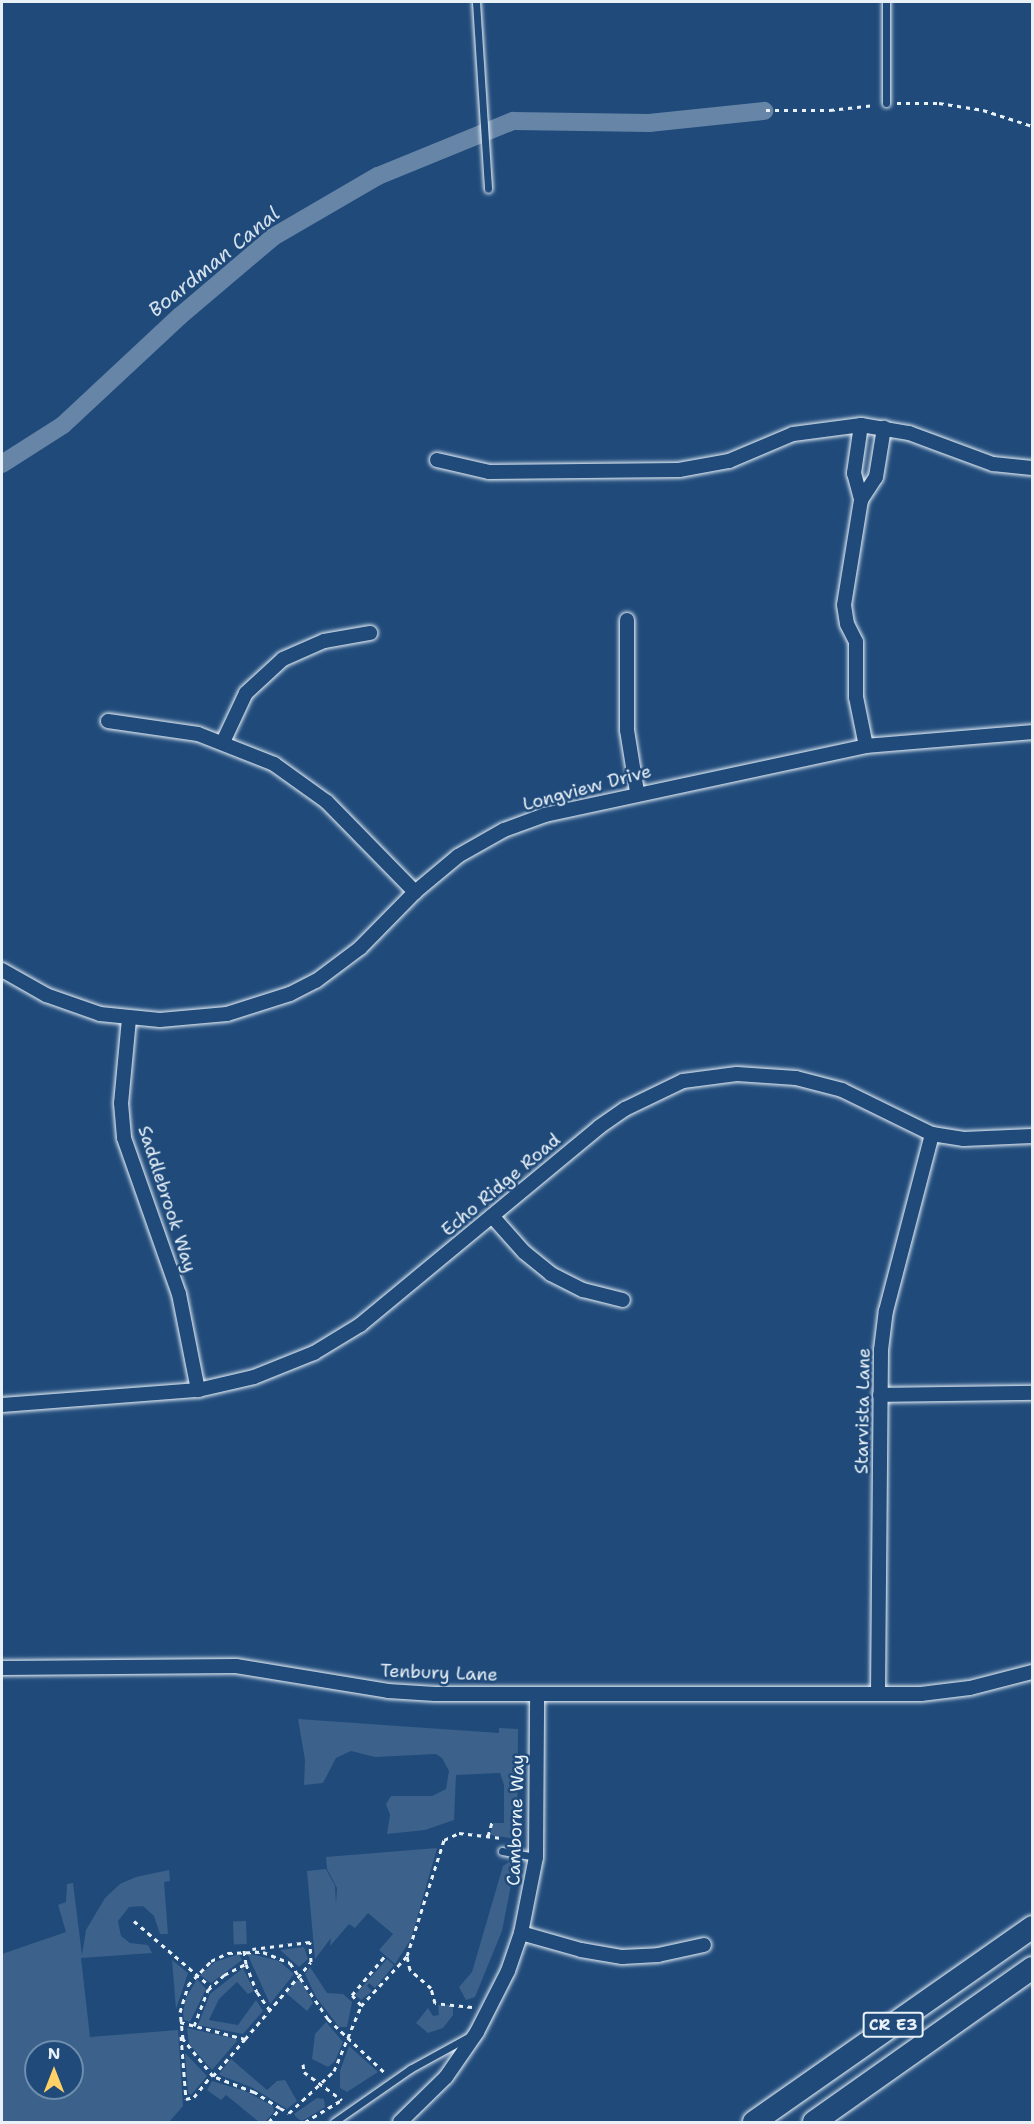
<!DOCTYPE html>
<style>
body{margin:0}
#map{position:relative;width:1034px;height:2124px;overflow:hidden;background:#1f4a7a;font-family:"Shantell Sans",sans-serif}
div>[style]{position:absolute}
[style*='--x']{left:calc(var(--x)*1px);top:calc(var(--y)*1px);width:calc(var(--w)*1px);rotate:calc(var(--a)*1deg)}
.green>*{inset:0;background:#3c628c;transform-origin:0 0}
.canal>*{height:18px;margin:-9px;padding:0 9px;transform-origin:9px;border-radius:9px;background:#6685a7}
.path>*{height:3px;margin-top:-1.5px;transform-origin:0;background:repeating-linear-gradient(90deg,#e8f1f8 0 4.5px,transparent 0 9px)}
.roads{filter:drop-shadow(0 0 2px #e8f1f8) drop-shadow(0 0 2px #e8f1f8)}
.lane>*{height:7px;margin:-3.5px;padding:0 3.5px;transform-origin:3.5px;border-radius:3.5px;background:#1f4a7a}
.street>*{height:14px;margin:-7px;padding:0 7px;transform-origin:7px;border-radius:7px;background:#1f4a7a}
.primary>*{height:22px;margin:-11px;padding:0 11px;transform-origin:11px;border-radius:11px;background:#1f4a7a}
span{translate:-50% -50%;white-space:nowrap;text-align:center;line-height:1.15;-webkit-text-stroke:5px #1f4a7a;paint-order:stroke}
.shield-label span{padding:2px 4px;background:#1f4a7a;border:2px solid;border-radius:4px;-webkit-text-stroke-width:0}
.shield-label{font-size:16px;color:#e8f1f8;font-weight:700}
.street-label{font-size:18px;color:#e8f1f8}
.water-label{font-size:20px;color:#d4e1ec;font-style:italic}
.frame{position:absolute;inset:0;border:3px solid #e8f1f8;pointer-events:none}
.north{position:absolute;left:24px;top:2040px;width:60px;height:60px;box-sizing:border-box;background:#1f4a7a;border:2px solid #6f8dac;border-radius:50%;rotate:0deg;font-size:16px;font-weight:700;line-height:24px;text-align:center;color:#e8f1f8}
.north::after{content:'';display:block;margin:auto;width:21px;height:27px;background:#ffd166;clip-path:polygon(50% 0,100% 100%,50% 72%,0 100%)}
</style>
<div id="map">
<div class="green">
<div style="clip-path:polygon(298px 1719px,499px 1733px,499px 1728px,518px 1729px,517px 1839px,490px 1835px,493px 1823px,504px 1823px,504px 1785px,500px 1773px,456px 1775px,454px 1820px,425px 1830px,387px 1834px,390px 1815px,386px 1804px,391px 1796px,432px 1796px,446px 1789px,449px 1771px,442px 1758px,436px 1754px,375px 1757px,351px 1751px,336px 1758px,323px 1783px,304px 1785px,305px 1760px)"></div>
<div style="clip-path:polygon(437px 1848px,411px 1939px,395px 1964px,379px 1950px,393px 1934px,368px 1913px,355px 1928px,349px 1924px,330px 1946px,331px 1938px,315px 1959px,307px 1871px,326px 1869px,335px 1886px,336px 1904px,337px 1888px,327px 1869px,326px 1857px)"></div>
<div style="clip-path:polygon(509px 1862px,515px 1863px,514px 1870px,502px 1931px,475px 1997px,466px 2000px,459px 1987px,472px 1972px,503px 1866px)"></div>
<div style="clip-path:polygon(evenodd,169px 1870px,170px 1881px,164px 1882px,168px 1934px,160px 1934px,154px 1916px,143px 1906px,129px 1907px,118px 1921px,121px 1936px,130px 1943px,148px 1945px,152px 1953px,81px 1958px,90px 2037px,178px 2030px,183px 2106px,169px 2122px,2px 2122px,2px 1954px,66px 1932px,58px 1905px,66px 1902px,67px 1884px,73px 1883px,82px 1955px,86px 1930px,105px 1898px,120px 1884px,136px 1877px,169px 1870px,36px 2052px,72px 2052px,72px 2088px,36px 2088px,36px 2052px)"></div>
<div style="left:246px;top:1921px;width:23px;height:13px;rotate:88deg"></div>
<div style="clip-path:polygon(304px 1947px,308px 1959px,299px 1967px,280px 1950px)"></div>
<div style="clip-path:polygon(247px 1953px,279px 1961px,294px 1974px,270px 2004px)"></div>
<div style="clip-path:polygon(239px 1954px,242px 1960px,211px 1983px,200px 1975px,215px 1962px)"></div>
<div style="clip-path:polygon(387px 1959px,394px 1965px,375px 1988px,369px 1983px,367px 1986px,372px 1991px,361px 2000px,355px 1995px)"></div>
<div style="clip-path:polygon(172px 1960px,188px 1973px,176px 2009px)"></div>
<div style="clip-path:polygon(310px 1967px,327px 1993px,343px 1994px,352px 2002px,347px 2027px,339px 2027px,316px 1997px,305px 1974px)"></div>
<div style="clip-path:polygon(243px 1968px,254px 1991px,248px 1994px,237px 1982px,219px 1999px,209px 2020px,238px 2025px,256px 2000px,263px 2011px,243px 2034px,198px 2025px,210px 1994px)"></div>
<div style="clip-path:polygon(197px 1979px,206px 1989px,190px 2022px,184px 2020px,183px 2013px,186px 1998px)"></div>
<div style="clip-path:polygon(297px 1980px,302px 1982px,313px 2003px,307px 2011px,286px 1993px)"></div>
<div style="clip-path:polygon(438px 2005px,453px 2005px,453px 2015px,443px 2028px,428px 2033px,416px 2023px,428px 2008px,433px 2016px,439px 2015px)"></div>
<div style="clip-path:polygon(326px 2022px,343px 2042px,335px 2061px,328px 2067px,312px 2059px,315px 2034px)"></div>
<div style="clip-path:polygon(187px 2028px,236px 2039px,237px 2041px,212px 2070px,189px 2044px)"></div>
<div style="clip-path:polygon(349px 2046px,378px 2072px,347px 2092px,340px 2088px,340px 2071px)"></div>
<div style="clip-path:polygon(185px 2053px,207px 2076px,191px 2095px,188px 2093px)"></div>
<div style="clip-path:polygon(231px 2059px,267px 2090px,277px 2081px,285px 2080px,297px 2101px,287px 2109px,251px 2087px,222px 2076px,219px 2074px)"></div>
<div style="clip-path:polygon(212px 2081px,245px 2091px,273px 2106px,274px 2112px,265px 2122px,259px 2122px,226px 2095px,221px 2100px,207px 2090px)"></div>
<div style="clip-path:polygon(317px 2098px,324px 2099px,325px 2107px,302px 2121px,297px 2118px,294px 2114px)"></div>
</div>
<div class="canal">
<div style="--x:2;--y:464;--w:72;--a:-32.6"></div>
<div style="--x:63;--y:425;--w:160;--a:-43"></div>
<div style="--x:180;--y:316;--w:122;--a:-40.3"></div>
<div style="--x:273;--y:237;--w:121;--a:-30.2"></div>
<div style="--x:378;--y:176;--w:146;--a:-22.2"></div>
<div style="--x:513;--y:121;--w:136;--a:0.8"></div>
<div style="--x:649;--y:123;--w:116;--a:-6"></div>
</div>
<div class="path">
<div style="--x:897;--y:103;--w:42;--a:0"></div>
<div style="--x:939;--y:103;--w:45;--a:9"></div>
<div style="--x:983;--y:110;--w:52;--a:18.1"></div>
<div style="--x:766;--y:110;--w:64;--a:0"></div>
<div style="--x:830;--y:110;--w:45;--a:-6.3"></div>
<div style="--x:488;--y:1836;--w:15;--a:-74"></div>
<div style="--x:134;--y:1921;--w:101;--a:40.6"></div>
<div style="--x:246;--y:1964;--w:30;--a:69"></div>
<div style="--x:257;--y:1992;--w:21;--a:55"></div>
<div style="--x:361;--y:2005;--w:13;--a:-132"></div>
<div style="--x:352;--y:1995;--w:51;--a:-49.8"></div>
<div style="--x:472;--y:2007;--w:37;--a:-174"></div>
<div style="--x:435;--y:2003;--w:16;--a:-105"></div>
<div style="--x:431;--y:1988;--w:28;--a:-139"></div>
<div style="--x:410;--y:1970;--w:14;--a:-102"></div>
<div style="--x:407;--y:1956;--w:122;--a:-72.3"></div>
<div style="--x:444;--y:1840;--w:17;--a:-25"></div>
<div style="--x:459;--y:1833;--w:43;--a:6.6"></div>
<div style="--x:180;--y:2022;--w:67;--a:14.7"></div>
<div style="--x:245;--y:2039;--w:101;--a:-49.4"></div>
<div style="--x:311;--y:1962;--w:20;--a:-93"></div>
<div style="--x:310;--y:1942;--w:58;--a:173.1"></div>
<div style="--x:194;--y:2026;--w:39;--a:-69"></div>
<div style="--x:208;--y:1990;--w:22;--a:-43"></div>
<div style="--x:224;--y:1975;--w:25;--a:-27"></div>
<div style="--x:246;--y:1964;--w:14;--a:-98"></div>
<div style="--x:181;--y:2036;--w:63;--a:85.5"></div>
<div style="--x:186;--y:2099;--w:8;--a:-14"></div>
<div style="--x:194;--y:2097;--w:28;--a:-51"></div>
<div style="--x:303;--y:2064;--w:8;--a:83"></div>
<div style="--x:304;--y:2072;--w:47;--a:36.4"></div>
<div style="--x:213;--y:2076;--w:49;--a:-49.1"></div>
<div style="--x:280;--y:2108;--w:31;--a:-148"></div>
<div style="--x:254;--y:2092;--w:44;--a:-158.7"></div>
<div style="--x:213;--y:2076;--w:48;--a:-129"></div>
<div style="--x:183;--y:2039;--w:27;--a:-96"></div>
<div style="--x:180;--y:2012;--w:28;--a:-73"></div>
<div style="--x:188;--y:1985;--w:33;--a:-46"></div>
<div style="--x:211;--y:1961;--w:19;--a:-25"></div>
<div style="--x:228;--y:1953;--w:35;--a:-2"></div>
<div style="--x:263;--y:1952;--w:29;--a:22"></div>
<div style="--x:290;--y:1963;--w:68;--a:55.8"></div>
<div style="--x:328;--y:2019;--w:77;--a:43.4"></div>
<div style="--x:252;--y:2122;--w:1;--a:0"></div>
<div style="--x:269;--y:2122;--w:18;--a:-52"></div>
<div style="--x:280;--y:2108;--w:10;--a:29"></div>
<div style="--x:289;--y:2113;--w:62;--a:-43"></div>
<div style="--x:334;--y:2071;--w:70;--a:-67.4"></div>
<div style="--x:361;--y:2006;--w:68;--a:-47.4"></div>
<div style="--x:305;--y:2122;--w:41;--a:-31"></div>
</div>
<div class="roads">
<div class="lane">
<div style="--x:476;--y:2;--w:187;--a:86.3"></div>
<div style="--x:886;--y:103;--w:101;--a:-90"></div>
<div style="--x:502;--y:1851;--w:35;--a:10"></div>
<div style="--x:334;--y:2122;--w:93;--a:-34.9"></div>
<div style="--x:410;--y:2069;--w:68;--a:-28.8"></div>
</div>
<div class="street">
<div style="--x:861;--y:425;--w:49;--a:98.3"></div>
<div style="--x:854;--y:473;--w:28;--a:75"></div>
<div style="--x:861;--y:500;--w:106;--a:99.2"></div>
<div style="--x:844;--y:605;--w:19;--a:81"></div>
<div style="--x:847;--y:624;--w:20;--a:63"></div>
<div style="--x:856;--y:642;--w:55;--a:90"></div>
<div style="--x:856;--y:697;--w:50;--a:78.5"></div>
<div style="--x:437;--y:460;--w:53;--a:13"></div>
<div style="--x:489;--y:472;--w:190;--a:-0.6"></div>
<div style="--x:679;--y:470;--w:51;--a:-10.2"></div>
<div style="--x:729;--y:461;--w:69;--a:-22.9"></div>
<div style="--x:793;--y:434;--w:69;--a:-7.5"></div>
<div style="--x:861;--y:425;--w:49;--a:9.5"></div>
<div style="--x:909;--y:433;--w:90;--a:20.3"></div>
<div style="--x:993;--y:464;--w:39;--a:6"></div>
<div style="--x:861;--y:500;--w:27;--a:-57"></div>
<div style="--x:876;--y:477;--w:50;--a:-80.7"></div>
<div style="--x:627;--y:620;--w:110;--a:90"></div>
<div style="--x:627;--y:730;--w:63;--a:80.8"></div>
<div style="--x:108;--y:721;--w:91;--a:8.2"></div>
<div style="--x:198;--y:734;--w:82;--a:21.5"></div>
<div style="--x:274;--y:764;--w:65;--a:35.6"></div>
<div style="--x:327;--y:802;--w:126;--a:45.6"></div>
<div style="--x:223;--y:742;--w:54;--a:-64.9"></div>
<div style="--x:246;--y:693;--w:50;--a:-42.6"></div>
<div style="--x:283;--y:659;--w:45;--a:-23.7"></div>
<div style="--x:324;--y:641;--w:47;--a:-9.9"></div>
<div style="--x:2;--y:970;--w:51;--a:29.6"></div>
<div style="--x:46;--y:995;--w:57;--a:19.4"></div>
<div style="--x:100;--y:1014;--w:60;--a:5.7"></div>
<div style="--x:160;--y:1020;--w:67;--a:-5.1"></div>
<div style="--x:227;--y:1014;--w:66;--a:-17.6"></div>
<div style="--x:290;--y:994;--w:29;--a:-27"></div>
<div style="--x:316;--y:981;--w:55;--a:-36.9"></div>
<div style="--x:360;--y:948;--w:78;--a:-45.5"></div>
<div style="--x:415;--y:892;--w:56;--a:-39.9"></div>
<div style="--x:458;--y:856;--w:53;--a:-29.5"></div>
<div style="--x:504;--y:830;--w:44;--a:-20.1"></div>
<div style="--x:545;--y:815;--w:328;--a:-12.1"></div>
<div style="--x:866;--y:746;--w:167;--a:-4.8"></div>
<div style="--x:129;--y:1019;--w:84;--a:95.4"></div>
<div style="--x:121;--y:1103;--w:35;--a:85"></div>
<div style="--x:124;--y:1138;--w:165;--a:70.6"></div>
<div style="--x:179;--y:1294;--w:98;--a:78.8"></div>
<div style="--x:492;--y:1216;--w:48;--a:48.4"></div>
<div style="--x:524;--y:1252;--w:35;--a:39"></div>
<div style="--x:551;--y:1274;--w:36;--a:27"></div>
<div style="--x:583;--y:1290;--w:41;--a:14"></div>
<div style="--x:880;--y:1395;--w:152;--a:-0.8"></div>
<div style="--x:2;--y:1405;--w:197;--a:-4.4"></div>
<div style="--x:198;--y:1390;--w:57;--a:-13.1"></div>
<div style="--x:254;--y:1377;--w:65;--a:-21.8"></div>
<div style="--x:314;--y:1353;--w:54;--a:-31.3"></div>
<div style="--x:360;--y:1325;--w:310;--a:-39.6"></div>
<div style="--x:599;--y:1127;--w:32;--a:-35"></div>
<div style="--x:625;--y:1109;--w:64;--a:-25.8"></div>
<div style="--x:683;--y:1081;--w:54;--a:-7.4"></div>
<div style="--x:737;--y:1074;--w:59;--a:3.9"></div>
<div style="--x:796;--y:1078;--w:48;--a:14.6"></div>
<div style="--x:842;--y:1090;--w:100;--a:26.1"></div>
<div style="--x:932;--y:1134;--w:32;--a:9"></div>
<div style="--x:964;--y:1139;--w:68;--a:-2.5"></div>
<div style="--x:2;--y:1668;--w:234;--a:-0.5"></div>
<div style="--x:236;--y:1666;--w:154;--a:9.3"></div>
<div style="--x:388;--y:1691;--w:47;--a:3.7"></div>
<div style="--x:435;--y:1694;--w:486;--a:0"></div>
<div style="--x:921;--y:1694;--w:49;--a:-7"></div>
<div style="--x:970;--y:1688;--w:64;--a:-14.5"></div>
<div style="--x:878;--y:1694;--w:344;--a:-89.5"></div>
<div style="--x:881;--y:1350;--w:39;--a:-83"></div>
<div style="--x:886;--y:1311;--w:183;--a:-75.4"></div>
<div style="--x:521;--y:1933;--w:62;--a:15.8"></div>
<div style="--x:581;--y:1950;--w:42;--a:9.7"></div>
<div style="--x:622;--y:1957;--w:36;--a:-3"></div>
<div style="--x:658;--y:1955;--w:47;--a:-12.3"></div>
<div style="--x:400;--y:2122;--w:64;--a:-44.4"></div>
<div style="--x:446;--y:2077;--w:55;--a:-55.4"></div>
<div style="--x:477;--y:2032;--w:68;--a:-63.1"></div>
<div style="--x:508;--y:1971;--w:40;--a:-71.1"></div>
<div style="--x:521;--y:1933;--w:77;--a:-78.8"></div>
<div style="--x:536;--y:1857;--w:163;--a:-89.6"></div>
</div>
<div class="primary">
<div style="--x:754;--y:2122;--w:340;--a:-35"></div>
<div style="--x:814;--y:2122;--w:267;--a:-35.2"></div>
</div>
</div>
<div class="shield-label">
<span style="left:893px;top:2025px">CR E3</span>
</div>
<div class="street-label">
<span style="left:587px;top:788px;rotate:-15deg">Longview Drive</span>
<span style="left:501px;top:1185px;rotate:-40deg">Echo Ridge Road</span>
<span style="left:167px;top:1199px;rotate:72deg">Saddlebrook Way</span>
<span style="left:863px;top:1411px;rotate:-89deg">Starvista Lane</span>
<span style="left:439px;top:1673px;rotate:2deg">Tenbury Lane</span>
<span style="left:516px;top:1820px;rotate:-88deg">Camborne Way</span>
</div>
<div class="water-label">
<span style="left:214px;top:262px;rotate:-39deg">Boardman Canal</span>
</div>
<div class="frame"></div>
<div class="north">N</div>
</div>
